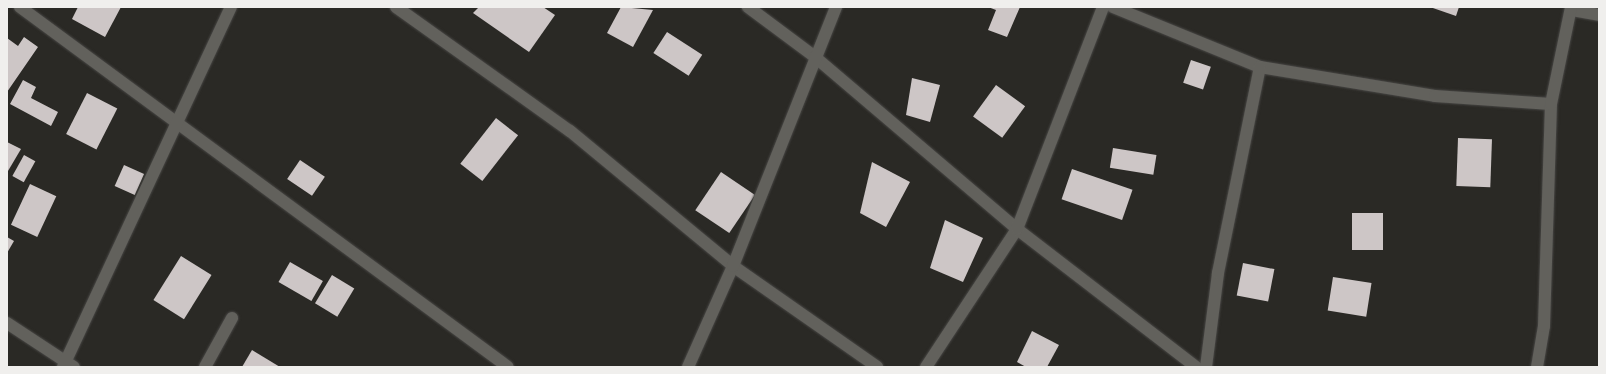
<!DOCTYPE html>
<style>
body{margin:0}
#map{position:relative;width:1606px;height:374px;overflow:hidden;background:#2a2925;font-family:Quicksand,sans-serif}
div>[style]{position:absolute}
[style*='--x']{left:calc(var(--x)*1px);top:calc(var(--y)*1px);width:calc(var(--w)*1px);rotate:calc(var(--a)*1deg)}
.building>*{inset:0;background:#cdc6c6;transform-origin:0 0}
.roads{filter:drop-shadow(0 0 1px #474644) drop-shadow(0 0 1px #474644)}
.minor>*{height:12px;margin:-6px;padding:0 6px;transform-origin:6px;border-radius:6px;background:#62615c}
span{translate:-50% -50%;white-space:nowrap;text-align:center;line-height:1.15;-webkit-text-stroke:4px #121110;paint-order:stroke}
.frame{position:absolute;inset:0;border:8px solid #f0efed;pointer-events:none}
</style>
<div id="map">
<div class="building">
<div style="clip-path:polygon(78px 7px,121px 7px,105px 37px,72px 19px)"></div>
<div style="clip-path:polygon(479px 7px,543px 7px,555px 15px,529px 52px,473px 13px)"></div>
<div style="clip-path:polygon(621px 7px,653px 10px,633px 47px,607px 33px)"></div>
<div style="clip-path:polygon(988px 7px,1020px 7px,1007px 37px,988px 30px,996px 10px)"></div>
<div style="clip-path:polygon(1430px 7px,1459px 7px,1456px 16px)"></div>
<div style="left:667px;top:32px;width:42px;height:25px;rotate:33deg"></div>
<div style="clip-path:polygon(24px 37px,38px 47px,7px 92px,7px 38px,18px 46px)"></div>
<div style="left:1191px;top:60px;width:21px;height:24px;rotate:19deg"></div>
<div style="clip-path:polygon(912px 78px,940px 85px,930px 122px,906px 115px)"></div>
<div style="clip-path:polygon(23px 80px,36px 87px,31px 98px,58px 112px,51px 126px,10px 104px)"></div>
<div style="left:996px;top:85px;width:36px;height:39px;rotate:36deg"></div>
<div style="left:87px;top:93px;width:34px;height:46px;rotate:27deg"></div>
<div style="left:496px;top:118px;width:28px;height:58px;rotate:38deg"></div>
<div style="left:1458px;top:138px;width:34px;height:48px;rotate:2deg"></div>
<div style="clip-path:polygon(7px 142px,21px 149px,8px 171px,7px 170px)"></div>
<div style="left:1113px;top:148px;width:44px;height:20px;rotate:9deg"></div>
<div style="left:24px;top:155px;width:13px;height:24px;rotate:29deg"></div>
<div style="left:300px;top:160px;width:30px;height:23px;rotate:34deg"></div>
<div style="clip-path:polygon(872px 162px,910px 182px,886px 227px,860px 213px)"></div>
<div style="left:124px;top:165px;width:22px;height:23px;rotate:24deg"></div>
<div style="left:1072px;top:169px;width:64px;height:32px;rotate:19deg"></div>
<div style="left:721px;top:172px;width:41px;height:46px;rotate:34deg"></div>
<div style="left:30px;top:184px;width:29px;height:45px;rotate:25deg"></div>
<div style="left:1352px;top:213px;width:31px;height:37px"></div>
<div style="clip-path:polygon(945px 220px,983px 238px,963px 282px,930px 268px)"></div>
<div style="clip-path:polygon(7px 237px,14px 241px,7px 253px)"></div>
<div style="left:181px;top:256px;width:36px;height:52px;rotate:32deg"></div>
<div style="left:290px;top:262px;width:38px;height:23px;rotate:30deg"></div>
<div style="left:1243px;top:263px;width:32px;height:33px;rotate:11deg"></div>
<div style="left:332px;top:275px;width:26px;height:33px;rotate:31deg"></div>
<div style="left:1333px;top:277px;width:39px;height:34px;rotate:9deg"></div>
<div style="clip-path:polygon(1032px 331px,1059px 345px,1047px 367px,1026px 367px,1017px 362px)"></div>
<div style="clip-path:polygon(252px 350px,280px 367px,242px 367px)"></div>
</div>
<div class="roads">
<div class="minor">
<div style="--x:20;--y:7;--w:606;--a:36.42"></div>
<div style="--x:396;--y:7;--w:214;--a:35.5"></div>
<div style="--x:570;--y:131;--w:212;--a:39.6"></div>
<div style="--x:733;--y:266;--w:176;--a:35"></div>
<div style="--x:748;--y:7;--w:84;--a:36.7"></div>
<div style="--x:815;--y:57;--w:265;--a:40.4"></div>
<div style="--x:1017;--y:229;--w:226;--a:37.6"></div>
<div style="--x:1113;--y:7;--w:159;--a:22.2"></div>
<div style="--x:1260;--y:67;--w:177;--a:9.4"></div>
<div style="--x:1435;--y:96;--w:116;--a:3.9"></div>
<div style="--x:1571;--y:10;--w:28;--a:10"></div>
<div style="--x:7;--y:323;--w:80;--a:33.3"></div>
<div style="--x:63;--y:367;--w:397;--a:-65"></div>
<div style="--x:205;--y:367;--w:56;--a:-61.1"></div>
<div style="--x:688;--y:367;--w:111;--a:-66"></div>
<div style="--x:733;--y:266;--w:279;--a:-68.3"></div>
<div style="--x:926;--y:367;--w:165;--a:-56.6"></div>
<div style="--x:1017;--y:229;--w:238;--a:-68.8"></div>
<div style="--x:1206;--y:367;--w:95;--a:-82.7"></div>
<div style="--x:1218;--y:273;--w:210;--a:-78.5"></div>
<div style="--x:1537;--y:367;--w:42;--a:-80.3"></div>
<div style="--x:1544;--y:326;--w:222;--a:-88.2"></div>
<div style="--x:1551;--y:104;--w:99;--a:-78.3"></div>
</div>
</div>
<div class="frame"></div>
</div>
